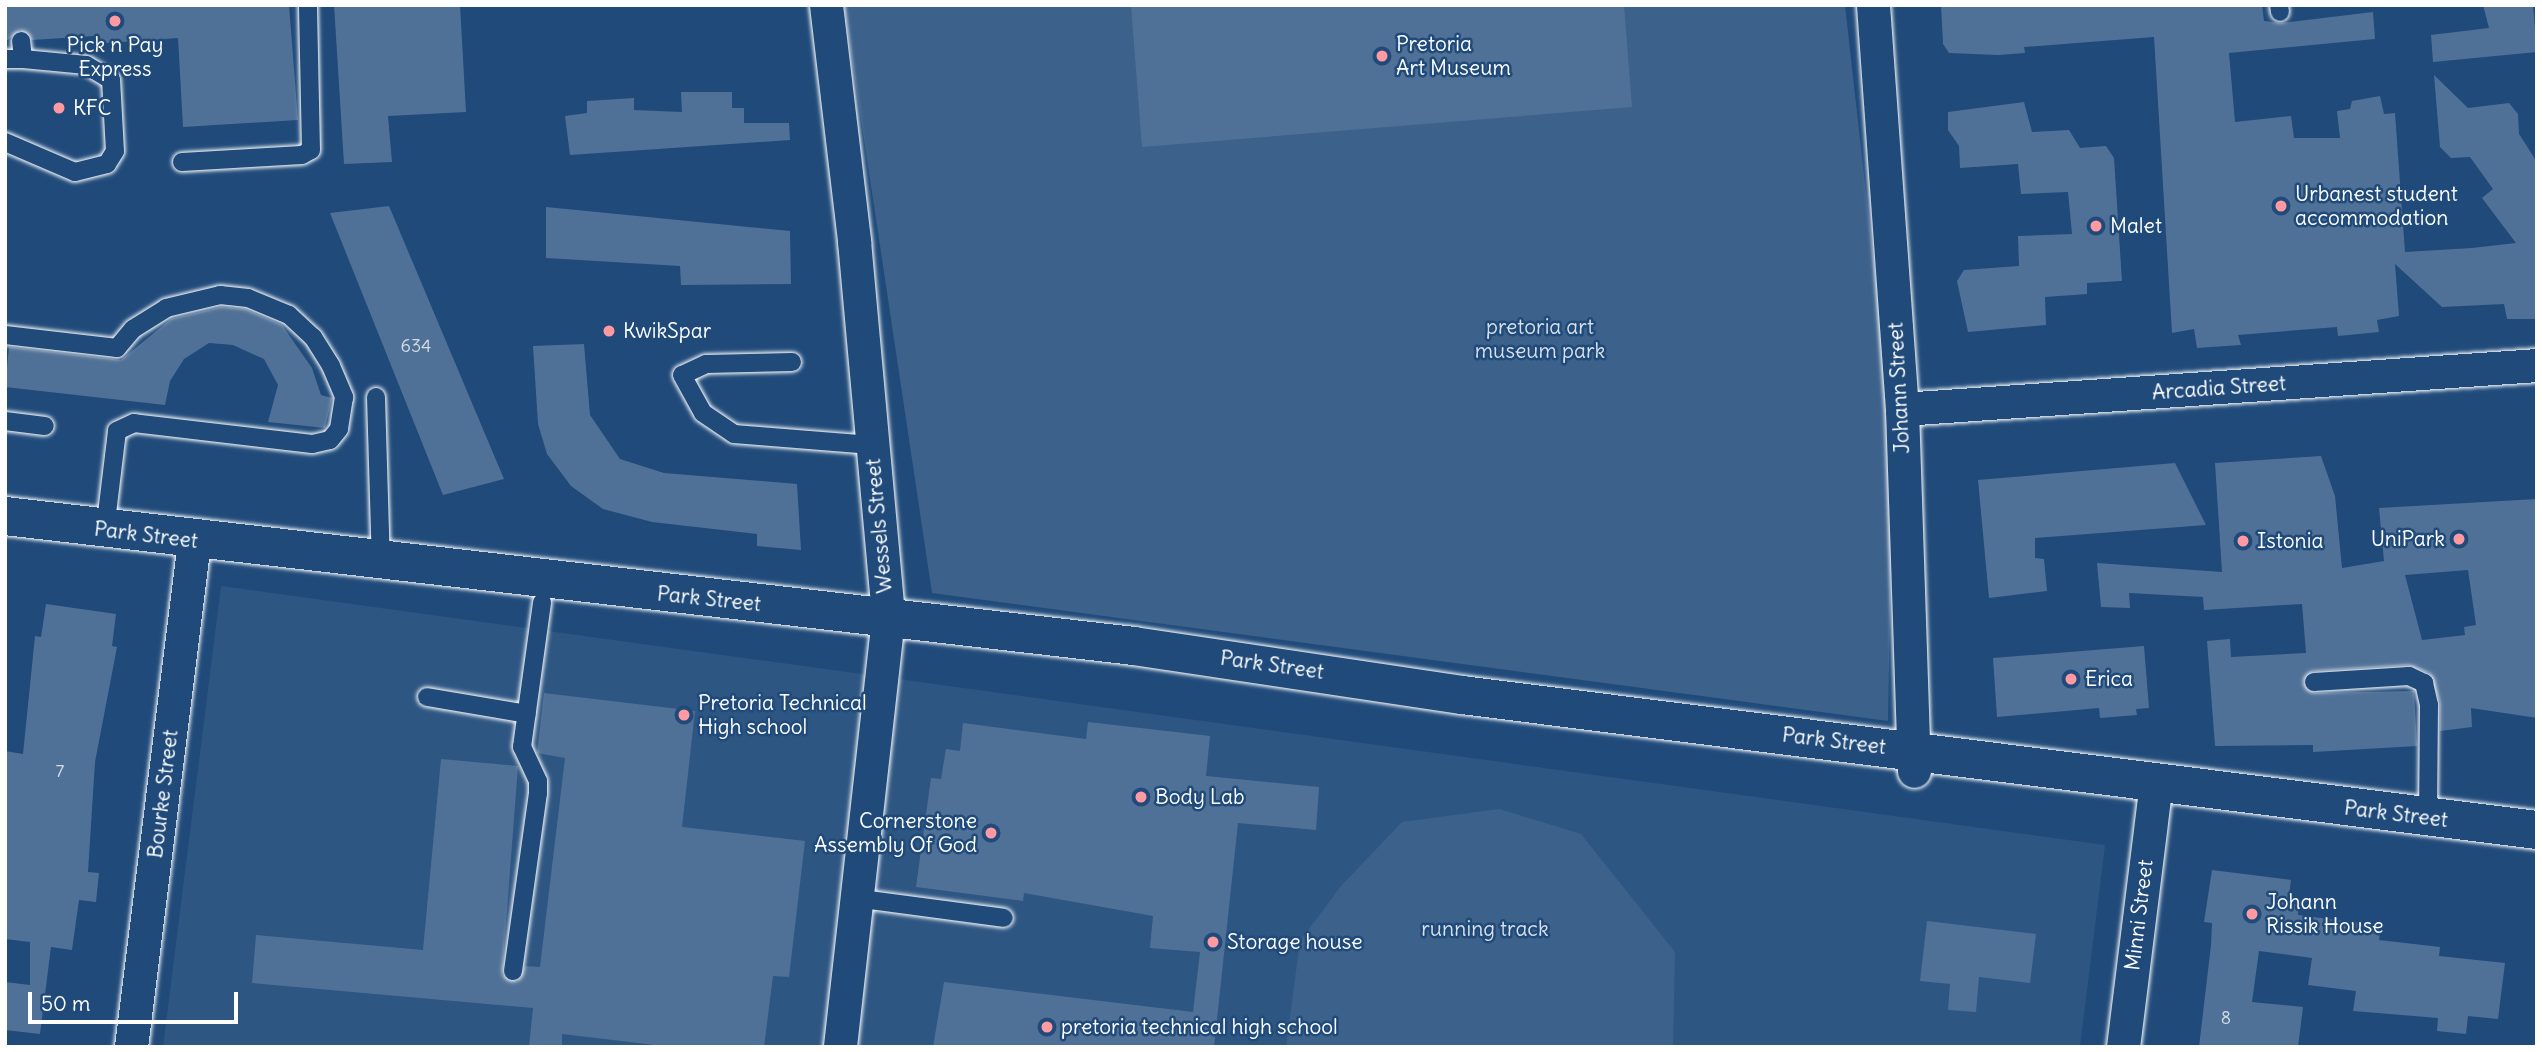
<!DOCTYPE html>
<style>
body{margin:0}
#map{position:relative;width:2542px;height:1052px;overflow:hidden;background:#1f4a7a;font-family:Delius,sans-serif}
div>[style]{position:absolute}
[style*='--x']{left:calc(var(--x)*1px);top:calc(var(--y)*1px);width:calc(var(--w)*1px);rotate:calc(var(--a)*1deg)}
.built>*{inset:0;background:#2e5683}
.green>*{inset:0;background:#3c618b}
.building>*{inset:0;background:#507197}
.roads{filter:drop-shadow(0 0 2px #fff) drop-shadow(0 0 2px #fff)}
.lane>*{height:18px;margin:-9px;padding:0 9px;transform-origin:9px;border-radius:9px;background:#1f4a7a}
.street>*{height:33px;margin:-16.5px;padding:0 16.5px;transform-origin:16.5px;border-radius:16.5px;background:#1f4a7a}
.secondary>*{height:38px;margin:-19px;padding:0 19px;transform-origin:19px;border-radius:19px;background:#1f4a7a}
.dots>*{width:19px;height:19px;translate:-50% -50%;box-sizing:border-box;border:4px solid #1f4a7a;border-radius:50%}
span{translate:-50% -50%;white-space:nowrap;text-align:center;line-height:1.15;-webkit-text-stroke:5px #1f4a7a;paint-order:stroke}
.number-label{font-size:18px;color:#d3dce5}
.number-label span{-webkit-text-stroke-width:0}
.poi-label{font-size:21px;color:#fff}
.left{translate:0 -50%;text-align:left}
.right{translate:-100% -50%;text-align:right}
.park-label{font-size:21px;color:#d8dfe8}
.street-label{font-size:21px;color:#fff}
.frame{position:absolute;inset:0;border:7px solid #fff;pointer-events:none}
.scale{position:absolute;left:28px;top:992px;width:210px;height:32px;box-sizing:border-box;border:4px solid #fff;border-top:0;padding-left:9px;font-size:21px;line-height:24px;white-space:nowrap;color:#fff;-webkit-text-stroke:5px #1f4a7a;paint-order:stroke}
</style>
<div id="map">
<div class="built">
<div style="clip-path:polygon(221px 586px,2105px 845px,2080px 1047px,163px 1047px)"></div>
</div>
<div class="green">
<div style="clip-path:polygon(844px 5px,1845px 5px,1893px 435px,1888px 721px,932px 593px)"></div>
<div style="clip-path:polygon(1499px 809px,1581px 834px,1675px 952px,1673px 1047px,1286px 1047px,1300px 941px,1341px 886px,1402px 822px)"></div>
</div>
<div class="building">
<div style="clip-path:polygon(5px 5px,289px 5px,298px 120px,183px 127px,178px 38px,94px 44px,94px 36px,32px 40px,20px 30px,5px 42px)"></div>
<div style="clip-path:polygon(334px 5px,460px 5px,466px 112px,388px 116px,392px 162px,344px 164px)"></div>
<div style="clip-path:polygon(1131px 5px,1624px 5px,1632px 107px,1142px 147px)"></div>
<div style="clip-path:polygon(1941px 5px,2262px 5px,2264px 21px,2281px 23px,2373px 12px,2375px 39px,2229px 53px,2235px 122px,2291px 116px,2294px 138px,2340px 138px,2337px 111px,2350px 109px,2352px 101px,2380px 96px,2384px 114px,2395px 113px,2405px 252px,2472px 248px,2516px 243px,2482px 198px,2493px 189px,2470px 157px,2451px 158px,2440px 147px,2434px 75px,2468px 108px,2509px 103px,2518px 114px,2519px 134px,2537px 162px,2535px 319px,2507px 319px,2504px 304px,2442px 307px,2395px 264px,2399px 316px,2377px 320px,2379px 332px,2338px 336px,2337px 327px,2238px 335px,2241px 345px,2197px 348px,2194px 329px,2172px 333px,2154px 37px,2024px 47px,2025px 53px,1998px 55px,1949px 53px,1943px 44px)"></div>
<div style="clip-path:polygon(2483px 5px,2533px 5px,2537px 52px,2433px 62px,2431px 35px,2489px 28px)"></div>
<div style="clip-path:polygon(681px 92px,732px 92px,732px 108px,744px 108px,744px 123px,789px 123px,790px 140px,570px 155px,565px 116px,587px 113px,587px 101px,634px 98px,634px 110px,682px 112px)"></div>
<div style="clip-path:polygon(2024px 102px,2032px 132px,2069px 130px,2080px 148px,2106px 146px,2114px 158px,2122px 281px,2087px 283px,2087px 294px,2045px 297px,2046px 325px,1968px 332px,1957px 281px,1964px 270px,2019px 266px,2018px 236px,2072px 234px,2068px 192px,2021px 194px,2018px 164px,1960px 168px,1959px 146px,1948px 130px,1948px 112px)"></div>
<div style="clip-path:polygon(389px 206px,504px 479px,443px 495px,330px 213px)"></div>
<div style="clip-path:polygon(546px 207px,790px 231px,791px 284px,681px 285px,680px 266px,546px 258px)"></div>
<div style="clip-path:polygon(221px 307px,245px 309px,282px 325px,312px 368px,321px 395px,332px 398px,325px 428px,268px 422px,278px 385px,264px 359px,233px 345px,209px 343px,184px 359px,170px 381px,165px 405px,5px 387px,9px 347px,121px 360px,171px 319px)"></div>
<div style="clip-path:polygon(584px 344px,590px 415px,620px 459px,664px 473px,797px 484px,801px 550px,757px 546px,757px 534px,652px 522px,603px 509px,571px 486px,547px 454px,538px 424px,533px 346px)"></div>
<div style="clip-path:polygon(evenodd,2321px 456px,2335px 496px,2342px 568px,2384px 561px,2379px 508px,2537px 499px,2537px 718px,2471px 708px,2472px 727px,2440px 731px,2440px 702px,2429px 673px,2408px 665px,2313px 671px,2303px 682px,2314px 693px,2414px 691px,2417px 746px,2313px 752px,2313px 745px,2215px 746px,2207px 641px,2230px 639px,2231px 657px,2306px 653px,2302px 604px,2204px 610px,2203px 597px,2129px 593px,2130px 608px,2101px 607px,2097px 563px,2222px 572px,2215px 463px,2321px 456px,2468px 570px,2476px 625px,2464px 627px,2465px 635px,2422px 640px,2405px 575px,2468px 570px)"></div>
<div style="clip-path:polygon(2175px 463px,2206px 525px,2035px 538px,2035px 558px,2044px 559px,2047px 591px,1989px 598px,1978px 480px)"></div>
<div style="clip-path:polygon(46px 604px,116px 614px,112px 646px,117px 647px,95px 762px,88px 872px,99px 873px,96px 902px,79px 900px,72px 950px,51px 947px,40px 1034px,5px 1030px,5px 982px,30px 985px,30px 942px,5px 939px,5px 751px,23px 754px,35px 636px,41px 637px)"></div>
<div style="clip-path:polygon(2144px 646px,2149px 708px,2136px 709px,2137px 715px,2100px 718px,2099px 708px,1997px 717px,1993px 658px)"></div>
<div style="clip-path:polygon(544px 693px,695px 711px,682px 827px,805px 841px,789px 977px,773px 976px,764px 1047px,672px 1047px,562px 1034px,562px 1047px,529px 1047px,533px 1008px,252px 983px,256px 935px,423px 950px,441px 759px,518px 766px,502px 975px,517px 982px,525px 966px,540px 967px,565px 758px,537px 753px)"></div>
<div style="clip-path:polygon(1088px 722px,1210px 736px,1206px 776px,1319px 787px,1316px 830px,1238px 823px,1214px 1047px,933px 1047px,944px 982px,1193px 1012px,1200px 952px,1150px 948px,1153px 916px,1024px 893px,1023px 901px,916px 887px,931px 778px,941px 779px,946px 749px,960px 751px,963px 723px,1086px 739px)"></div>
<div style="clip-path:polygon(2212px 870px,2291px 880px,2288px 903px,2299px 905px,2298px 915px,2381px 926px,2379px 940px,2440px 947px,2439px 956px,2505px 963px,2498px 1019px,2468px 1016px,2466px 1034px,2437px 1031px,2438px 1018px,2353px 1011px,2356px 991px,2308px 985px,2312px 958px,2259px 951px,2252px 1002px,2303px 1007px,2298px 1047px,2199px 1047px,2211px 945px,2212px 923px,2204px 922px)"></div>
<div style="clip-path:polygon(1927px 921px,2036px 934px,2030px 983px,1979px 977px,1976px 1012px,1948px 1010px,1950px 984px,1920px 981px)"></div>
</div>
<div class="roads">
<div class="lane">
<div style="--x:2279;--y:5;--w:7;--a:82"></div>
<div style="--x:5;--y:59;--w:18;--a:0"></div>
<div style="--x:5;--y:142;--w:76;--a:23.2"></div>
<div style="--x:75;--y:172;--w:33;--a:-14"></div>
<div style="--x:107;--y:164;--w:15;--a:-58"></div>
<div style="--x:115;--y:151;--w:71;--a:-93.2"></div>
<div style="--x:111;--y:80;--w:29;--a:-149"></div>
<div style="--x:86;--y:65;--w:63;--a:-174.6"></div>
<div style="--x:23;--y:59;--w:18;--a:-96"></div>
<div style="--x:182;--y:162;--w:120;--a:-3.3"></div>
<div style="--x:302;--y:155;--w:10;--a:-29"></div>
<div style="--x:311;--y:150;--w:145;--a:-91.2"></div>
<div style="--x:5;--y:335;--w:113;--a:6.6"></div>
<div style="--x:117;--y:348;--w:25;--a:-50"></div>
<div style="--x:133;--y:329;--w:39;--a:-32"></div>
<div style="--x:166;--y:308;--w:56;--a:-13.5"></div>
<div style="--x:220;--y:295;--w:28;--a:6"></div>
<div style="--x:248;--y:298;--w:44;--a:22.5"></div>
<div style="--x:289;--y:315;--w:33;--a:43"></div>
<div style="--x:313;--y:337;--w:34;--a:58"></div>
<div style="--x:331;--y:366;--w:34;--a:67"></div>
<div style="--x:344;--y:397;--w:32;--a:99"></div>
<div style="--x:339;--y:429;--w:14;--a:129"></div>
<div style="--x:330;--y:440;--w:18;--a:167"></div>
<div style="--x:312;--y:444;--w:179;--a:-173.3"></div>
<div style="--x:134;--y:423;--w:19;--a:155"></div>
<div style="--x:117;--y:431;--w:100;--a:96.9"></div>
<div style="--x:792;--y:362;--w:86;--a:178.7"></div>
<div style="--x:706;--y:364;--w:26;--a:155"></div>
<div style="--x:682;--y:375;--w:43;--a:61.1"></div>
<div style="--x:703;--y:413;--w:37;--a:34"></div>
<div style="--x:734;--y:434;--w:138;--a:4.6"></div>
<div style="--x:376;--y:397;--w:166;--a:88.3"></div>
<div style="--x:5;--y:421;--w:40;--a:7.1"></div>
<div style="--x:2314;--y:682;--w:95;--a:-3.6"></div>
<div style="--x:2409;--y:676;--w:17;--a:25"></div>
<div style="--x:2424;--y:683;--w:23;--a:77"></div>
<div style="--x:2429;--y:705;--w:113;--a:90.5"></div>
<div style="--x:427;--y:697;--w:101;--a:9.6"></div>
<div style="--x:855;--y:898;--w:150;--a:7.6"></div>
<div style="--x:513;--y:971;--w:180;--a:-82"></div>
<div style="--x:538;--y:793;--w:12;--a:-90"></div>
<div style="--x:538;--y:781;--w:38;--a:-115"></div>
<div style="--x:522;--y:747;--w:146;--a:-82.1"></div>
</div>
<div class="street">
<div style="--x:826;--y:5;--w:238;--a:83.2"></div>
<div style="--x:854;--y:241;--w:379;--a:84.8"></div>
<div style="--x:888;--y:618;--w:432;--a:96.4"></div>
<div style="--x:1873;--y:5;--w:405;--a:85.9"></div>
<div style="--x:1902;--y:409;--w:362;--a:88.1"></div>
<div style="--x:1902;--y:409;--w:637;--a:-3.96"></div>
<div style="--x:131;--y:1047;--w:510;--a:-82.9"></div>
<div style="--x:2123;--y:1047;--w:266;--a:-82.9"></div>
</div>
<div class="secondary">
<div style="--x:5;--y:516;--w:1136;--a:6.57"></div>
<div style="--x:1134;--y:646;--w:332;--a:8.5"></div>
<div style="--x:1462;--y:695;--w:1083;--a:7.16"></div>
</div>
</div>
<div class="dots">
<div style="left:115px;top:21px;background:#ff9aa2"></div>
<div style="left:1382px;top:56px;background:#ff9aa2"></div>
<div style="left:59px;top:108px;background:#ff9aa2"></div>
<div style="left:2281px;top:206px;background:#ff9aa2"></div>
<div style="left:2096px;top:226px;background:#ff9aa2"></div>
<div style="left:609px;top:331px;background:#ff9aa2"></div>
<div style="left:2459px;top:539px;background:#ff9aa2"></div>
<div style="left:2243px;top:541px;background:#ff9aa2"></div>
<div style="left:2071px;top:679px;background:#ff9aa2"></div>
<div style="left:684px;top:715px;background:#ff9aa2"></div>
<div style="left:1141px;top:797px;background:#ff9aa2"></div>
<div style="left:991px;top:833px;background:#ff9aa2"></div>
<div style="left:2252px;top:914px;background:#ff9aa2"></div>
<div style="left:1213px;top:942px;background:#ff9aa2"></div>
<div style="left:1047px;top:1027px;background:#ff9aa2"></div>
</div>
<div class="number-label">
<span style="left:416px;top:346px">634</span>
<span style="left:60px;top:771px">7</span>
<span style="left:2226px;top:1018px">8</span>
</div>
<div class="poi-label">
<span class="left" style="left:1396px;top:56px">Pretoria<br>Art Museum</span>
<span style="left:115px;top:57px">Pick n Pay<br>Express</span>
<span class="left" style="left:73px;top:108px">KFC</span>
<span class="left" style="left:2295px;top:206px">Urbanest student<br>accommodation</span>
<span class="left" style="left:2110px;top:226px">Malet</span>
<span class="left" style="left:623px;top:331px">KwikSpar</span>
<span class="right" style="left:2445px;top:539px">UniPark</span>
<span class="left" style="left:2257px;top:541px">Istonia</span>
<span class="left" style="left:2085px;top:679px">Erica</span>
<span class="left" style="left:698px;top:715px">Pretoria Technical<br>High school</span>
<span class="left" style="left:1155px;top:797px">Body Lab</span>
<span class="right" style="left:977px;top:833px">Cornerstone<br>Assembly Of God</span>
<span class="left" style="left:2266px;top:914px">Johann<br>Rissik House</span>
<span class="left" style="left:1227px;top:942px">Storage house</span>
<span class="left" style="left:1061px;top:1027px">pretoria technical high school</span>
</div>
<div class="park-label">
<span style="left:1540px;top:339px">pretoria art<br>museum park</span>
<span style="left:1485px;top:929px">running track</span>
</div>
<div class="street-label">
<span style="left:1899px;top:388px;rotate:-93deg">Johann Street</span>
<span style="left:2219px;top:388px;rotate:-4deg">Arcadia Street</span>
<span style="left:879px;top:526px;rotate:-95deg">Wessels Street</span>
<span style="left:146px;top:535px;rotate:7deg">Park Street</span>
<span style="left:709px;top:599px;rotate:6deg">Park Street</span>
<span style="left:1272px;top:665px;rotate:8deg">Park Street</span>
<span style="left:1834px;top:741px;rotate:7deg">Park Street</span>
<span style="left:163px;top:794px;rotate:-83deg">Bourke Street</span>
<span style="left:2396px;top:814px;rotate:7deg">Park Street</span>
<span style="left:2139px;top:915px;rotate:-83deg">Minni Street</span>
</div>
<div class="frame"></div>
<div class="scale">50 m</div>
</div>
